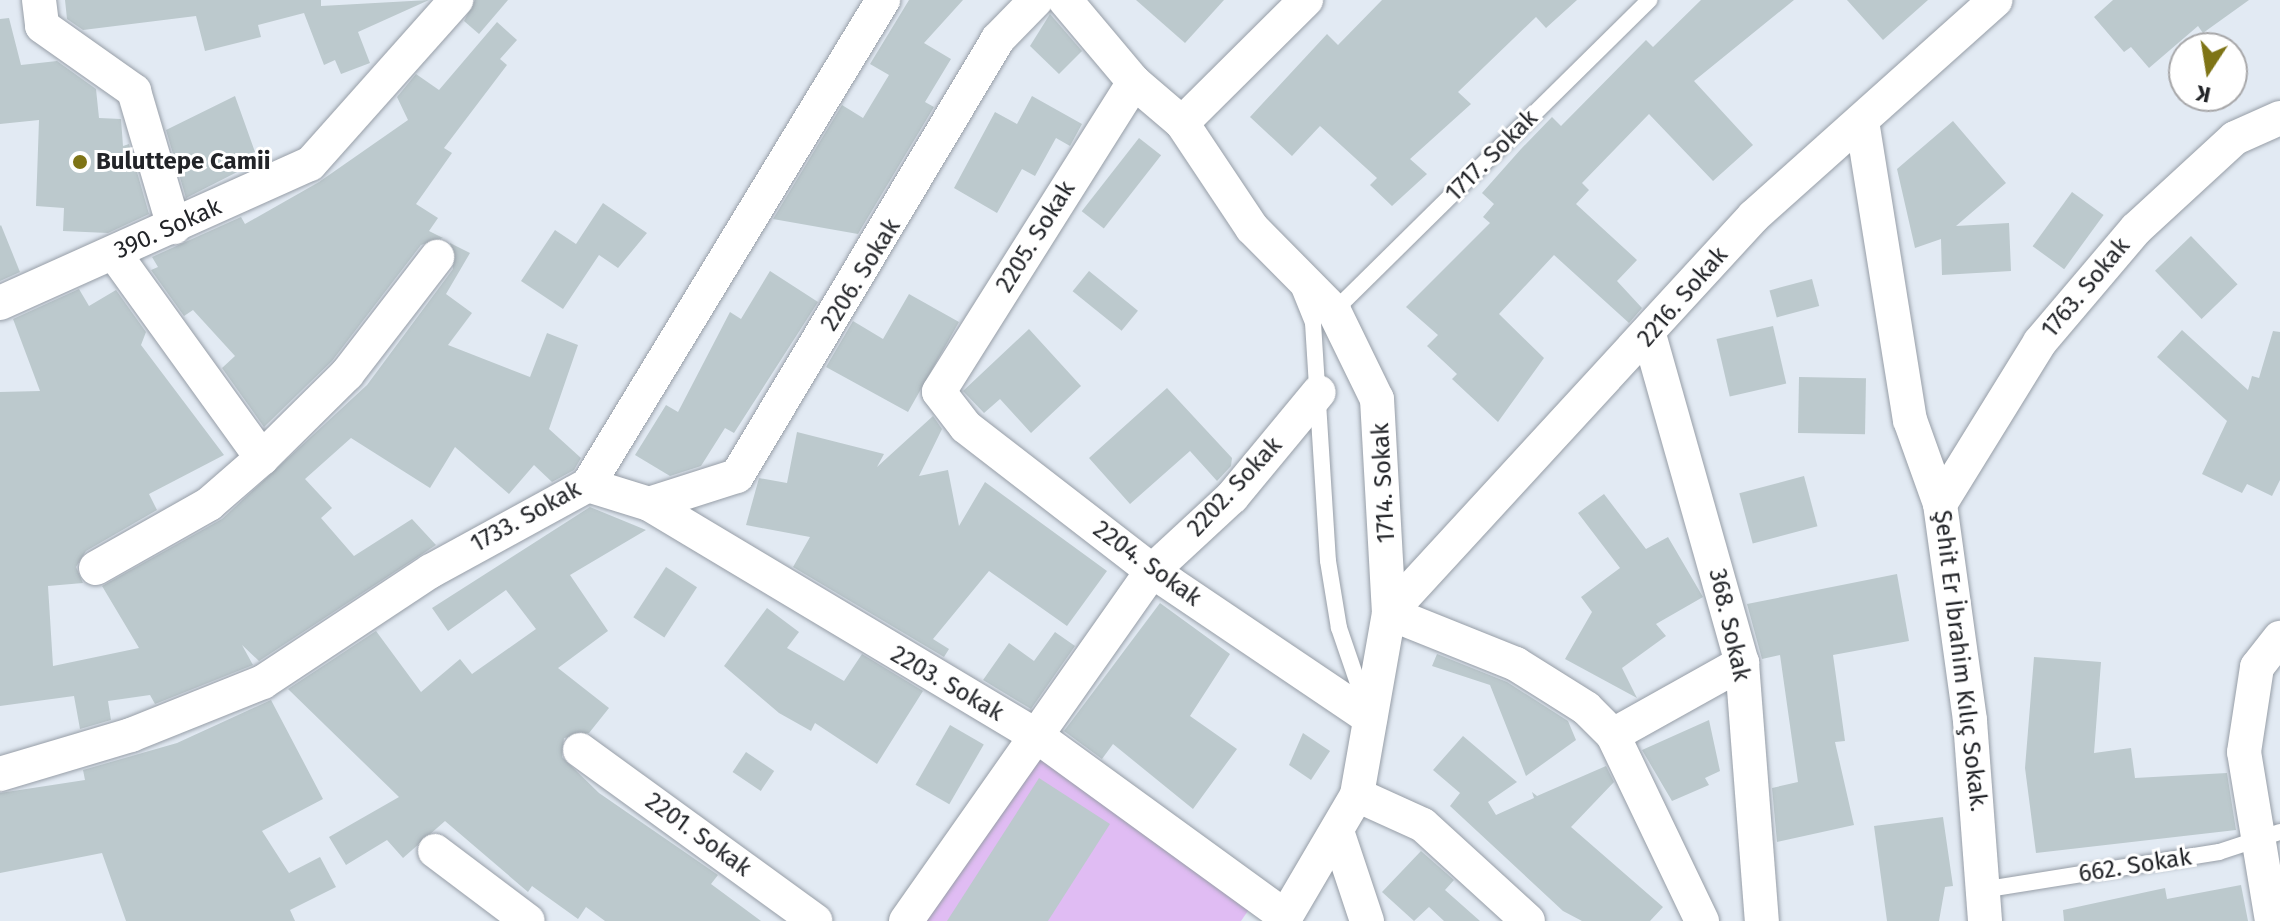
<!DOCTYPE html>
<meta charset="utf-8">
<style>
body{margin:0}
#map{position:relative;width:2280px;height:921px;overflow:hidden;background:#e2eaf3;font-family:"Fira Sans",sans-serif}
div>[style]{position:absolute}
[style*='--x']{left:calc(var(--x)*1px);top:calc(var(--y)*1px);width:calc(var(--w)*1px);rotate:calc(var(--a)*1deg)}
.green>*{inset:0;background:#e0bcf3}
.building>*{inset:0;background:#bcc9cd;transform-origin:0 0}
.roads{filter:drop-shadow(0 0 2px #979ea7) drop-shadow(0 0 2px #979ea7)}
.lane>*{height:16px;margin:-8px;padding:0 8px;transform-origin:8px;border-radius:8px;background:#fff}
.street>*{height:34px;margin:-17px;padding:0 17px;transform-origin:17px;border-radius:17px;background:#fff}
.dots>*{width:22px;height:22px;translate:-50% -50%;box-sizing:border-box;border:4px solid #fff;border-radius:50%}
span{translate:-50% -50%;white-space:nowrap;text-align:center;line-height:1.15;-webkit-text-stroke:6px #fff;paint-order:stroke}
.street-label{font-size:24px;color:#222428}
.poi-label{font-size:24px;color:#222428;font-weight:700}
.left{translate:0 -50%;text-align:left}
.north{position:absolute;left:2168px;top:32px;width:80px;height:80px;box-sizing:border-box;background:#fff;border:2px solid #a7a7a9;border-radius:50%;rotate:192deg;font-size:22px;font-weight:700;line-height:32px;text-align:center;color:#222428}
.north::after{content:'';display:block;margin:auto;width:28px;height:36px;background:#7e7416;clip-path:polygon(50% 0,100% 100%,50% 72%,0 100%)}
</style>
<div id="map">
<div class="green">
<div style="clip-path:polygon(1039px 754px,1254px 902px,1241px 921px,923px 921px)"></div>
</div>
<div class="building">
<div style="clip-path:polygon(65px 0,321px 0,321px 6px,429px 0,358px 32px,370px 63px,341px 74px,335px 60px,324px 65px,304px 13px,258px 25px,261px 37px,205px 51px,196px 16px,83px 30px,67px 19px)"></div>
<div style="clip-path:polygon(475px 0,508px 0,479px 34px,464px 21px)"></div>
<div style="clip-path:polygon(909px 0,963px 0,924px 43px,951px 59px,925px 102px,934px 107px,858px 234px,773px 219px,842px 105px,863px 118px,889px 75px,870px 64px)"></div>
<div style="clip-path:polygon(1136px 0,1224px 0,1185px 43px)"></div>
<div style="clip-path:polygon(1382px 0,1577px 0,1546px 28px,1536px 17px,1458px 92px,1471px 104px,1410px 159px,1427px 174px,1392px 206px,1370px 185px,1377px 178px,1320px 126px,1292px 156px,1250px 117px,1327px 34px,1338px 45px)"></div>
<div style="clip-path:polygon(1701px 0,1794px 0,1694px 81px,1753px 145px,1713px 181px,1649px 114px,1582px 183px,1589px 190px,1576px 204px,1637px 260px,1617px 281px,1642px 308px,1629px 323px,1554px 255px,1499px 314px,1544px 358px,1498px 422px,1452px 379px,1457px 374px,1427px 346px,1438px 335px,1406px 307px,1490px 223px,1483px 217px,1494px 204px,1482px 193px,1521px 149px,1552px 117px,1561px 126px,1646px 40px,1653px 47px)"></div>
<div style="clip-path:polygon(1847px 0,1928px 0,1883px 40px)"></div>
<div style="clip-path:polygon(2113px 0,2249px 0,2203px 33px,2198px 26px,2149px 68px,2131px 47px,2124px 52px,2094px 17px)"></div>
<div style="clip-path:polygon(1050px 14px,1082px 51px,1059px 74px,1030px 46px)"></div>
<div style="clip-path:polygon(9px 18px,21px 65px,57px 61px,96px 89px,99px 118px,121px 119px,123px 146px,129px 144px,149px 214px,108px 233px,63px 231px,64px 208px,36px 206px,39px 120px,0 124px,0 19px)"></div>
<div style="clip-path:polygon(497px 22px,517px 40px,500px 59px,507px 65px,444px 148px,452px 153px,416px 204px,438px 218px,429px 231px,443px 238px,421px 245px,332px 361px,264px 427px,222px 368px,235px 356px,193px 310px,184px 316px,151px 270px,158px 267px,152px 257px,241px 217px,245px 224px,319px 182px,408px 120px,397px 97px,416px 74px,439px 90px)"></div>
<div style="clip-path:polygon(235px 96px,255px 152px,243px 156px,247px 167px,186px 198px,166px 130px)"></div>
<div style="clip-path:polygon(1032px 96px,1082px 124px,1070px 146px,1056px 138px,1035px 176px,1022px 169px,997px 213px,954px 188px,995px 112px,1017px 124px)"></div>
<div style="clip-path:polygon(1953px 121px,2006px 183px,1956px 226px,2009px 223px,2011px 271px,1942px 275px,1941px 239px,1915px 248px,1897px 169px)"></div>
<div style="left:1139px;top:138px;width:28px;height:93px;rotate:38deg"></div>
<div style="left:2072px;top:192px;width:39px;height:67px;rotate:36deg"></div>
<div style="clip-path:polygon(603px 203px,647px 233px,618px 268px,599px 255px,563px 309px,521px 281px,555px 230px,576px 244px)"></div>
<div style="clip-path:polygon(1px 225px,20px 272px,0 281px,0 226px)"></div>
<div style="left:2191px;top:236px;width:67px;height:50px;rotate:46deg"></div>
<div style="clip-path:polygon(450px 243px,470px 253px,446px 294px,472px 313px,448px 345px,530px 377px,547px 333px,578px 345px,549px 429px,581px 458px,574px 470px,552px 482px,534px 465px,509px 494px,455px 447px,430px 488px,351px 438px,305px 479px,332px 508px,321px 518px,354px 556px,412px 519px,436px 545px,259px 661px,242px 645px,253px 665px,155px 704px,150px 695px,108px 701px,111px 720px,80px 729px,74px 696px,0 706px,0 392px,40px 391px,13px 319px,79px 289px,89px 306px,116px 290px,146px 332px,141px 345px,224px 455px,149px 494px,157px 510px,86px 551px,76px 567px,83px 583px,48px 586px,53px 666px,139px 648px,102px 586px,222px 519px,367px 385px,453px 269px)"></div>
<div style="clip-path:polygon(770px 271px,818px 302px,734px 433px,725px 428px,701px 466px,670px 476px,635px 455px,666px 405px,678px 412px,730px 312px,741px 319px)"></div>
<div style="left:1089px;top:271px;width:63px;height:26px;rotate:39deg"></div>
<div style="left:1812px;top:279px;width:28px;height:44px;rotate:75deg"></div>
<div style="clip-path:polygon(909px 294px,959px 322px,908px 412px,826px 367px,853px 321px,883px 339px)"></div>
<div style="left:1773px;top:326px;width:59px;height:58px;rotate:77deg"></div>
<div style="clip-path:polygon(1029px 329px,1081px 386px,1031px 433px,1000px 399px,984px 413px,963px 391px)"></div>
<div style="clip-path:polygon(2182px 330px,2248px 390px,2252px 376px,2259px 378px,2273px 331px,2280px 332px,2280px 480px,2272px 496px,2247px 484px,2242px 493px,2202px 474px,2227px 421px,2157px 357px)"></div>
<div style="left:1799px;top:377px;width:67px;height:56px;rotate:1deg"></div>
<div style="clip-path:polygon(1167px 388px,1232px 458px,1231px 466px,1217px 481px,1190px 451px,1130px 504px,1089px 458px)"></div>
<div style="clip-path:polygon(933px 416px,942px 429px,919px 476px,948px 470px,959px 526px,985px 482px,1107px 571px,1067px 626px,989px 571px,933px 639px,949px 649px,944px 657px,793px 567px,810px 537px,746px 525px,759px 478px,787px 483px,797px 432px,884px 454px,877px 467px)"></div>
<div style="left:1804px;top:476px;width:52px;height:67px;rotate:75deg"></div>
<div style="clip-path:polygon(1604px 494px,1646px 549px,1668px 537px,1703px 597px,1656px 624px,1666px 636px,1622px 668px,1637px 698px,1565px 659px,1592px 612px,1581px 597px,1620px 568px,1578px 513px)"></div>
<div style="clip-path:polygon(590px 507px,646px 530px,570px 575px,608px 631px,558px 668px,609px 708px,589px 733px,564px 738px,562px 757px,599px 793px,718px 875px,711px 884px,761px 921px,605px 921px,586px 907px,578px 919px,532px 886px,528px 892px,445px 821px,403px 858px,387px 840px,346px 865px,329px 837px,399px 797px,288px 689px,376px 631px,421px 692px,460px 659px,472px 674px,536px 629px,506px 590px,448px 631px,432px 608px)"></div>
<div style="left:666px;top:567px;width:37px;height:60px;rotate:33deg"></div>
<div style="clip-path:polygon(1897px 574px,1909px 641px,1833px 655px,1845px 741px,1835px 742px,1854px 825px,1777px 842px,1772px 788px,1798px 782px,1780px 655px,1762px 659px,1747px 604px)"></div>
<div style="clip-path:polygon(1160px 603px,1230px 654px,1190px 716px,1237px 749px,1193px 809px,1113px 744px,1102px 759px,1064px 731px)"></div>
<div style="clip-path:polygon(767px 608px,799px 632px,787px 648px,844px 681px,862px 654px,923px 691px,877px 764px,815px 723px,811px 731px,779px 713px,724px 666px)"></div>
<div style="clip-path:polygon(1055px 632px,1075px 646px,1031px 709px,983px 680px,1009px 643px,1034px 661px)"></div>
<div style="clip-path:polygon(1437px 654px,1507px 682px,1568px 721px,1576px 740px,1526px 776px,1490px 685px,1432px 666px)"></div>
<div style="clip-path:polygon(2034px 657px,2101px 662px,2094px 753px,2131px 748px,2135px 778px,2227px 773px,2236px 830px,2036px 853px,2025px 768px)"></div>
<div style="clip-path:polygon(271px 700px,323px 799px,262px 831px,289px 873px,320px 857px,336px 887px,290px 910px,295px 921px,126px 921px,102px 853px,0 873px,0 793px,85px 780px,83px 770px,177px 743px)"></div>
<div style="clip-path:polygon(1709px 720px,1720px 771px,1705px 778px,1709px 785px,1672px 801px,1642px 750px)"></div>
<div style="left:950px;top:725px;width:39px;height:69px;rotate:30deg"></div>
<div style="clip-path:polygon(1303px 733px,1330px 751px,1311px 780px,1289px 765px)"></div>
<div style="clip-path:polygon(1463px 736px,1517px 782px,1488px 802px,1496px 815px,1534px 798px,1532px 792px,1537px 796px,1606px 766px,1614px 782px,1571px 827px,1663px 907px,1650px 921px,1582px 921px,1563px 911px,1450px 806px,1460px 793px,1433px 770px)"></div>
<div style="left:746px;top:752px;width:34px;height:24px;rotate:34deg"></div>
<div style="clip-path:polygon(1039px 778px,1110px 824px,1048px 921px,947px 921px)"></div>
<div style="clip-path:polygon(1943px 817px,1953px 886px,1945px 887px,1939px 921px,1887px 921px,1874px 826px)"></div>
<div style="clip-path:polygon(1421px 851px,1454px 880px,1445px 890px,1480px 921px,1444px 921px,1429px 907px,1414px 921px,1382px 892px)"></div>
<div style="clip-path:polygon(2241px 885px,2248px 921px,2064px 921px,2063px 910px,2165px 888px,2167px 899px)"></div>
</div>
<div class="roads">
<div class="lane">
<div style="--x:1299;--y:288;--w:38;--a:68"></div>
<div style="--x:1313;--y:323;--w:238;--a:86.4"></div>
<div style="--x:1328;--y:561;--w:68;--a:80.7"></div>
<div style="--x:1339;--y:628;--w:80;--a:71.1"></div>
<div style="--x:1334;--y:311;--w:443;--a:-44.6"></div>
<div style="--x:1988;--y:889;--w:234;--a:-9.1"></div>
<div style="--x:2219;--y:852;--w:64;--a:-18.2"></div>
</div>
<div class="street">
<div style="--x:39;--y:0;--w:26;--a:83"></div>
<div style="--x:42;--y:26;--w:113;--a:35.2"></div>
<div style="--x:134;--y:91;--w:142;--a:73.6"></div>
<div style="--x:1065;--y:0;--w:107;--a:49.9"></div>
<div style="--x:1134;--y:82;--w:63;--a:40.5"></div>
<div style="--x:1182;--y:123;--w:126;--a:56.3"></div>
<div style="--x:1252;--y:228;--w:117;--a:45.3"></div>
<div style="--x:1334;--y:311;--w:98;--a:64"></div>
<div style="--x:1377;--y:399;--w:214;--a:86.8"></div>
<div style="--x:1389;--y:613;--w:185;--a:100"></div>
<div style="--x:1357;--y:795;--w:146;--a:120.4"></div>
<div style="--x:1134;--y:82;--w:366;--a:122.2"></div>
<div style="--x:939;--y:392;--w:44;--a:52.4"></div>
<div style="--x:966;--y:427;--w:235;--a:37.7"></div>
<div style="--x:1152;--y:571;--w:263;--a:34"></div>
<div style="--x:1862;--y:121;--w:303;--a:80.9"></div>
<div style="--x:1910;--y:420;--w:89;--a:70.3"></div>
<div style="--x:1940;--y:504;--w:219;--a:82.1"></div>
<div style="--x:1970;--y:721;--w:201;--a:85.7"></div>
<div style="--x:1182;--y:123;--w:175;--a:-44.8"></div>
<div style="--x:114;--y:253;--w:253;--a:54.2"></div>
<div style="--x:0;--y:303;--w:340;--a:-24.2"></div>
<div style="--x:310;--y:164;--w:220;--a:-48.3"></div>
<div style="--x:1650;--y:338;--w:338;--a:74.2"></div>
<div style="--x:1742;--y:663;--w:259;--a:85.6"></div>
<div style="--x:588;--y:485;--w:64;--a:17.3"></div>
<div style="--x:649;--y:504;--w:448;--a:30.9"></div>
<div style="--x:1034;--y:734;--w:311;--a:36"></div>
<div style="--x:649;--y:504;--w:92;--a:-17.7"></div>
<div style="--x:737;--y:476;--w:509;--a:-59.15"></div>
<div style="--x:998;--y:39;--w:54;--a:-45.7"></div>
<div style="--x:1940;--y:504;--w:190;--a:-58.3"></div>
<div style="--x:2040;--y:342;--w:148;--a:-49.7"></div>
<div style="--x:2136;--y:229;--w:134;--a:-42.6"></div>
<div style="--x:2235;--y:138;--w:49;--a:-24"></div>
<div style="--x:96;--y:568;--w:130;--a:-29.5"></div>
<div style="--x:209;--y:504;--w:70;--a:-41"></div>
<div style="--x:262;--y:458;--w:120;--a:-44.7"></div>
<div style="--x:347;--y:374;--w:148;--a:-52.4"></div>
<div style="--x:1613;--y:735;--w:148;--a:-29.2"></div>
<div style="--x:580;--y:750;--w:291;--a:36"></div>
<div style="--x:0;--y:774;--w:137;--a:-16.6"></div>
<div style="--x:131;--y:735;--w:142;--a:-21.9"></div>
<div style="--x:263;--y:682;--w:201;--a:-33.5"></div>
<div style="--x:431;--y:571;--w:179;--a:-28.7"></div>
<div style="--x:588;--y:485;--w:568;--a:-58.69"></div>
<div style="--x:1357;--y:795;--w:72;--a:24.4"></div>
<div style="--x:1423;--y:825;--w:142;--a:42.4"></div>
<div style="--x:1339;--y:837;--w:89;--a:71.6"></div>
<div style="--x:435;--y:851;--w:116;--a:37"></div>
<div style="--x:906;--y:921;--w:428;--a:-54.9"></div>
<div style="--x:1152;--y:571;--w:109;--a:-42.8"></div>
<div style="--x:1232;--y:497;--w:136;--a:-50.4"></div>
<div style="--x:1702;--y:921;--w:206;--a:-115.6"></div>
<div style="--x:1613;--y:735;--w:38;--a:-135"></div>
<div style="--x:1586;--y:708;--w:83;--a:-147.8"></div>
<div style="--x:1516;--y:664;--w:137;--a:-158.1"></div>
<div style="--x:1389;--y:613;--w:539;--a:-47.4"></div>
<div style="--x:1754;--y:216;--w:324;--a:-41.8"></div>
<div style="--x:2272;--y:921;--w:171;--a:-99.4"></div>
<div style="--x:2244;--y:752;--w:86;--a:-81.3"></div>
<div style="--x:2257;--y:667;--w:37;--a:-52"></div>
</div>
</div>
<div class="dots">
<div style="left:80px;top:162px;background:#7e7416"></div>
</div>
<div class="street-label">
<span style="left:1492px;top:156px;rotate:-45deg">1717. Sokak</span>
<span style="left:168px;top:229px;rotate:-24deg">390. Sokak</span>
<span style="left:1036px;top:237px;rotate:-58deg">2205. Sokak</span>
<span style="left:861px;top:275px;rotate:-58deg">2206. Sokak</span>
<span style="left:2086px;top:288px;rotate:-50deg">1763. Sokak</span>
<span style="left:1683px;top:297px;rotate:-49deg">2216. Sokak</span>
<span style="left:1384px;top:483px;rotate:-93deg">1714. Sokak</span>
<span style="left:1235px;top:487px;rotate:-47deg">2202. Sokak</span>
<span style="left:526px;top:517px;rotate:-29deg">1733. Sokak</span>
<span style="left:1147px;top:564px;rotate:36deg">2204. Sokak</span>
<span style="left:1729px;top:625px;rotate:77deg">368. Sokak</span>
<span style="left:1960px;top:661px;rotate:83deg">Şehit Er İbrahim Kılıç Sokak.</span>
<span style="left:947px;top:684px;rotate:30deg">2203. Sokak</span>
<span style="left:698px;top:835px;rotate:36deg">2201. Sokak</span>
<span style="left:2135px;top:866px;rotate:-9deg">662. Sokak</span>
</div>
<div class="poi-label">
<span class="left" style="left:96px;top:162px">Buluttepe Camii</span>
</div>
<div class="north">K</div>
</div>
